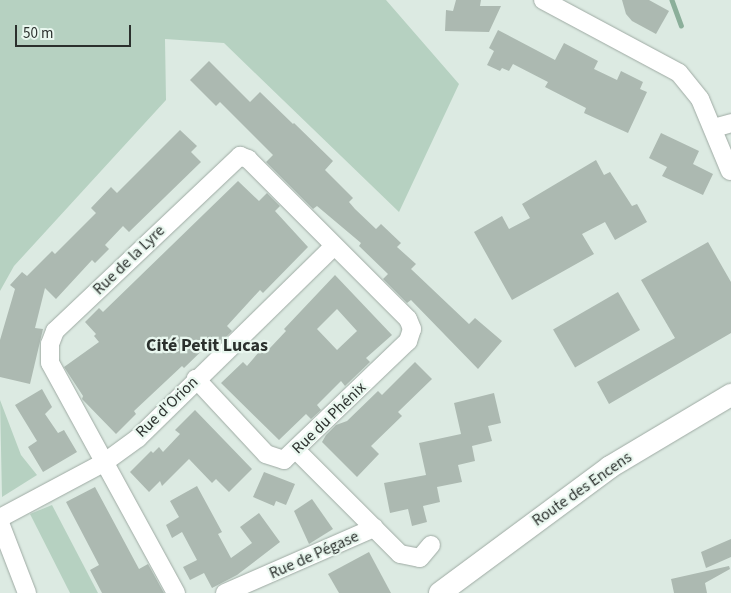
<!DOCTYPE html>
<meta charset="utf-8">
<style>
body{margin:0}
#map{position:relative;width:731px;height:593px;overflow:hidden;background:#dceae2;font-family:"Source Sans 3",sans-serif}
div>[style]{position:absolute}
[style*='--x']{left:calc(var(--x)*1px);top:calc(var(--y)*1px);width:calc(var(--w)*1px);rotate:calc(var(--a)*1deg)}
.green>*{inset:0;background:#b6d1c1}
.stream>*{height:4.5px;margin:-2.25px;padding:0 2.25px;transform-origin:2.25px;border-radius:2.25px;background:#8baf9a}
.building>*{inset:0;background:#acb9b1;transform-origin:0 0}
.roads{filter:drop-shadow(0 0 1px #9eaaa3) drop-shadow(0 0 1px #9eaaa3)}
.minor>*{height:18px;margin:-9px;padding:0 9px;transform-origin:9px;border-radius:9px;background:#fff}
.tertiary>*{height:22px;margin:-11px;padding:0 11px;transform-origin:11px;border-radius:11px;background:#fff}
span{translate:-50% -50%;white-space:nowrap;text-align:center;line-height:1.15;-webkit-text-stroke:4.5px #e9f7ef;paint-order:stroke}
.street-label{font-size:16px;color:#2b302d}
.neighbourhood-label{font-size:18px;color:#2b302d;font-weight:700}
.scale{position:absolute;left:15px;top:25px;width:116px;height:22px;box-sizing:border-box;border:2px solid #2b302d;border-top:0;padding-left:6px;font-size:15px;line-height:18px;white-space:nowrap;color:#2b302d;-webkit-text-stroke:4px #e9f7ef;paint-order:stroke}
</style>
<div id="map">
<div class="green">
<div style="clip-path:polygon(0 0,386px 0,459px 84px,399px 212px,224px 43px,165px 39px,166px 100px,14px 266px,0 291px)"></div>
<div style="clip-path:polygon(0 400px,21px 455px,37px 475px,2px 497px)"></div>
<div style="clip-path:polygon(52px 505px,98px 593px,70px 593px,30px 514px)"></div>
</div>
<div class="stream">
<div style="--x:672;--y:0;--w:27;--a:70"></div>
</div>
<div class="building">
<div style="clip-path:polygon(456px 0,481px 0,480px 6px,501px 6px,489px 32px,445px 31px,446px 10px,453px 11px)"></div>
<div style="clip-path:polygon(622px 0,649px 0,669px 11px,656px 34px,632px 21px,626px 14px)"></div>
<div style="clip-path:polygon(498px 30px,555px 60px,564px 43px,598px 61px,594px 69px,617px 80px,621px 71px,643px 82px,640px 89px,647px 92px,628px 133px,584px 113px,586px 108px,545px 87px,548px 82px,513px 64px,509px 71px,502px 68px,500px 71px,487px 65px,494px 51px,489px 48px)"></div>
<div style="clip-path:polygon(209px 61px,250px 102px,260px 92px,293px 124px,294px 123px,333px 161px,325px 170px,353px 198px,349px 202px,355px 209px,376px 229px,381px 224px,401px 243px,397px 247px,416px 264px,411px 269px,469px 324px,475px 318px,502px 341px,478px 369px,411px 300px,407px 303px,383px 279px,388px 274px,359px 246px,361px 243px,317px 206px,313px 209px,266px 162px,273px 155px,220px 102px,216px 106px,190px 80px)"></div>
<div style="clip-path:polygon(180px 130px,197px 146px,191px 152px,201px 162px,129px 232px,123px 226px,105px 245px,109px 249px,95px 263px,92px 260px,56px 299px,45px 288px,35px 328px,43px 329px,30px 384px,0 377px,0 340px,15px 289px,10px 285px,22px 272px,27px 276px,52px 251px,55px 254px,96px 213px,91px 208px,111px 187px,117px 193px)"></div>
<div style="clip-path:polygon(661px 133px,699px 151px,693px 164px,713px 174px,703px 195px,662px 176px,667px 167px,649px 158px)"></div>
<div style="clip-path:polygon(596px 160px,604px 175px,610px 172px,632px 206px,637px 204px,647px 222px,615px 240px,605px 222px,582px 234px,594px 254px,512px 300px,474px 232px,502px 216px,509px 229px,530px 218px,522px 204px)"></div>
<div style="clip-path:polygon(238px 181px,259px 201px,267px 193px,280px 206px,275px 211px,308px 247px,263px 293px,260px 290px,227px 326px,232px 331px,221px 342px,216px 337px,184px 368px,182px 366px,134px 411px,136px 414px,116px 434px,82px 399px,83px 396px,64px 367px,99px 342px,94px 336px,96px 334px,85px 322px,99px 308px,103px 312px)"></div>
<div style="clip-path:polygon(708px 242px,731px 282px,731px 333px,609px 404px,597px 382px,675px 338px,641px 280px)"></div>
<div style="clip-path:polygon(evenodd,335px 275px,392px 335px,366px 358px,370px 362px,345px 386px,341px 381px,317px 405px,321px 410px,311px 419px,306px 414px,279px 440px,221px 383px,243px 362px,247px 366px,265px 345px,270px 348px,286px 331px,284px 329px,335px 275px,337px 309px,357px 331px,337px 350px,317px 329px,337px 309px)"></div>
<div style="left:618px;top:292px;width:44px;height:75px;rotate:60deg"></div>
<div style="clip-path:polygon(415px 362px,432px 379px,398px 412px,402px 416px,371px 446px,379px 454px,357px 477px,322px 442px,326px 435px,336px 425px,347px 421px,378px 391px,382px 395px)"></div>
<div style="clip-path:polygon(42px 389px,52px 407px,45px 414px,58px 433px,64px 430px,77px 452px,43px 472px,28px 447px,37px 441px,15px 405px)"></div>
<div style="clip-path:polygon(494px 393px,501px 423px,488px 426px,492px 441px,472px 446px,475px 461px,458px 465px,462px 482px,437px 487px,440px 502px,423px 506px,427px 522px,412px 526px,408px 509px,390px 513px,384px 483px,426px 475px,419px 443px,461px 434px,454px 403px)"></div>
<div style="clip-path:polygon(195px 410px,252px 469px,229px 492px,216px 479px,212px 483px,189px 459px,162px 486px,160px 481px,149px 492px,130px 472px,151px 451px,153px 453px,159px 447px,163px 452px,180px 434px,175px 430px)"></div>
<div style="clip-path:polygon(264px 472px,295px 484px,286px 505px,276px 501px,274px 506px,253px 497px)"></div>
<div style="clip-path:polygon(197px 486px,222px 532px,218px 534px,231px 558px,252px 543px,240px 527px,259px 513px,280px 542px,237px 575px,212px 588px,204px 573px,190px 580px,183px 567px,197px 560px,182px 532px,172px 538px,166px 525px,179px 517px,170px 501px)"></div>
<div style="clip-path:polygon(95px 487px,139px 569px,148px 564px,164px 593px,102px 593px,90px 570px,99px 565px,66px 502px)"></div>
<div style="clip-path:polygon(312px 499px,333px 529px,309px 544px,294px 511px)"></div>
<div style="clip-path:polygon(731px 539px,731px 557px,706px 568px,701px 552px)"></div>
<div style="clip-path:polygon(369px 552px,391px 593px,339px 593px,328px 574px)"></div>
<div style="clip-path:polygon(729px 566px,730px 569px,705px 583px,707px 593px,674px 593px,671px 579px)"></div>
</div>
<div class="roads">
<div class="minor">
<div style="--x:543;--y:0;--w:154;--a:28.2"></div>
<div style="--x:679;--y:73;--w:33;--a:51"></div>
<div style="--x:700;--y:99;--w:78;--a:67.4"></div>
<div style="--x:714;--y:128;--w:18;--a:-16"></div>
<div style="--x:296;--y:450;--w:147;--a:45"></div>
<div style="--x:400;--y:554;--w:20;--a:11"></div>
<div style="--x:420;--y:558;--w:17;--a:-50"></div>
<div style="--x:0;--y:518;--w:119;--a:-28.1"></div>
<div style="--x:105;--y:462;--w:41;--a:-36"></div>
<div style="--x:138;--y:438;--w:274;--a:-44.4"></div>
<div style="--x:0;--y:523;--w:75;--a:68.9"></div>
<div style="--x:176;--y:593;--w:262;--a:-118.7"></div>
<div style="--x:50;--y:363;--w:19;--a:-90"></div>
<div style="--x:50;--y:344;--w:14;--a:-69"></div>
<div style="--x:55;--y:331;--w:255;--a:-43.4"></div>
<div style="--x:240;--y:156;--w:9;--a:21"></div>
<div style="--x:248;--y:159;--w:226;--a:45"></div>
<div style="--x:408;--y:319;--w:11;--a:68"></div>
<div style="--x:412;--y:329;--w:13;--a:108"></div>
<div style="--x:408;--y:341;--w:172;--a:136.2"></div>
<div style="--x:284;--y:460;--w:19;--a:-162"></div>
<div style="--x:266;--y:454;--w:103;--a:-133"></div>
<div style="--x:225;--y:593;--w:163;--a:-23.6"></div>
</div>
<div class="tertiary">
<div style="--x:440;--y:593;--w:212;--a:-36.5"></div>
<div style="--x:610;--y:467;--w:141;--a:-30.8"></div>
</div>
</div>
<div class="street-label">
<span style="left:129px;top:260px;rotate:-44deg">Rue de la Lyre</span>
<span style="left:167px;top:407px;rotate:-44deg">Rue d'Orion</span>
<span style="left:329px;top:418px;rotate:-44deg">Rue du Phénix</span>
<span style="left:582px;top:489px;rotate:-35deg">Route des Encens</span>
<span style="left:314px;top:555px;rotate:-24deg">Rue de Pégase</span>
</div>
<div class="neighbourhood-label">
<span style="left:207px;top:346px">Cité Petit Lucas</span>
</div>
<div class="scale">50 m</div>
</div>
